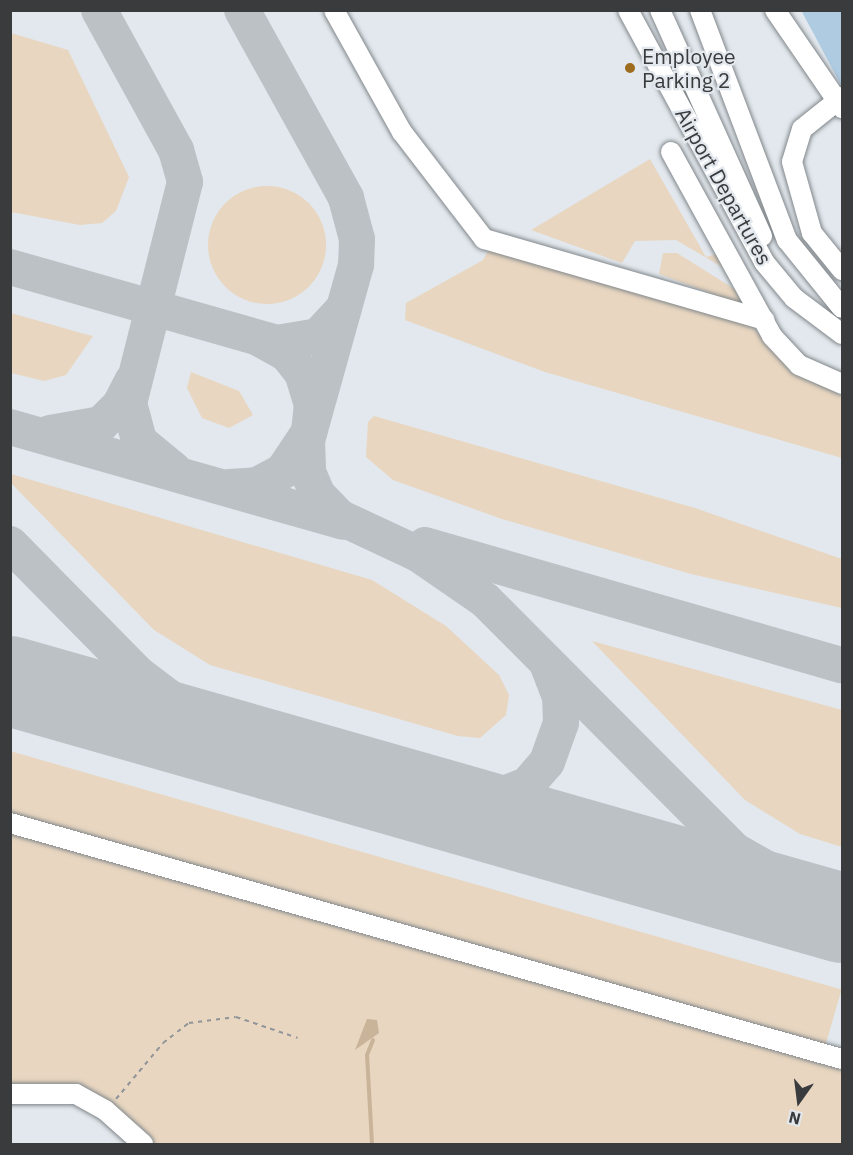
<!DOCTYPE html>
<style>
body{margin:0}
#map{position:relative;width:853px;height:1155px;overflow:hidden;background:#e2e8ed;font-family:"IBM Plex Sans",sans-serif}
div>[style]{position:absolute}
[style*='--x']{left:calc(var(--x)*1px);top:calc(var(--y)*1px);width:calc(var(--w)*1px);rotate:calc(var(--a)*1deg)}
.green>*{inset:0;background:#e8d6c0;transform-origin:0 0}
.round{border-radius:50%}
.water>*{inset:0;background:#c9b499}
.stream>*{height:4px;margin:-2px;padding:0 2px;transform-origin:2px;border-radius:2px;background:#c9b499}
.taxiway>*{height:36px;margin:-18px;padding:0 18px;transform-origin:18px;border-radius:18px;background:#bcc1c6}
.runway>*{height:90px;margin:-45px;padding:0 45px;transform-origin:45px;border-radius:45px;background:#bcc1c6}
.building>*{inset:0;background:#aecbe2}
.path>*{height:2px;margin-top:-1px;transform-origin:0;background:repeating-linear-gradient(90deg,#909498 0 4.5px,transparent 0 9px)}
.roads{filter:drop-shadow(0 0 2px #81878b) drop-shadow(0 0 2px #81878b)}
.minor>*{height:20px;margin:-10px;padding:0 10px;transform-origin:10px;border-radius:10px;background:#fff}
.dots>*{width:16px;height:16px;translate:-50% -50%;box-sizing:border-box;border:3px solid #e2e8ed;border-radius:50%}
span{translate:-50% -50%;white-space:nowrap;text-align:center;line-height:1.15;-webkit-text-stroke:4.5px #e2e8ed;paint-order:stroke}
.poi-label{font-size:21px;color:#393b3d}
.left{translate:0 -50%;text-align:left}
.street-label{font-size:21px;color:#393b3d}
.frame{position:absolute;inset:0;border:12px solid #393b3d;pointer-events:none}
.north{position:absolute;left:769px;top:1071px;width:60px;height:60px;-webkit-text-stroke:4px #e2e8ed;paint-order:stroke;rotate:194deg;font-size:16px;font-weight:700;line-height:24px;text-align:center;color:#393b3d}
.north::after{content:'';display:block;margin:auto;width:21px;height:27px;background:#393b3d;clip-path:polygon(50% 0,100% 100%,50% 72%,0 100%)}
</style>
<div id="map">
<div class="green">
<div style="clip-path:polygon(11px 33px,68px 50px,129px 177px,116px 211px,102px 223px,80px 225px,11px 212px)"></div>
<div style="clip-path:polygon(650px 159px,706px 257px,720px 253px,729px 271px,676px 240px,635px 241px,622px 263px,531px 230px)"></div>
<div class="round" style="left:208px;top:186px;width:118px;height:118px"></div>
<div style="clip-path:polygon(489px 249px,728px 314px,754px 328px,792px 373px,842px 395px,842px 458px,545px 372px,405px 320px,406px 303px,483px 260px)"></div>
<div style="clip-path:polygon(663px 253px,677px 253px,736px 290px,745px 300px,742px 305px,659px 274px)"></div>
<div style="clip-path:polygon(11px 313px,81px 333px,93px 336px,66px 375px,44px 381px,11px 373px)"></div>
<div style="clip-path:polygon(191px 372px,239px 391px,253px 415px,229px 428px,202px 418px,187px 388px)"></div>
<div style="clip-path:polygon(374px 416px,695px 508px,842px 559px,842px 608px,691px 574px,502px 519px,393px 480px,366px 457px,368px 422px)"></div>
<div style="clip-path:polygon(11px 474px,372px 580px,446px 626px,499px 675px,509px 695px,506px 715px,480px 738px,458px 736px,210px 665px,154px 630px,11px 483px)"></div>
<div style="clip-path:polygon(592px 641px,842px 710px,842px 847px,800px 834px,745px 800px)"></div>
<div style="left:10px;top:751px;width:865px;height:69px;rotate:16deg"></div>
<div style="clip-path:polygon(10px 827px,842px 1063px,842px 1144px,149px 1144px,108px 1107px,11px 1090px)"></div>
</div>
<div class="water">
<div style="clip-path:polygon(367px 1019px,377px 1020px,379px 1033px,355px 1050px)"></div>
</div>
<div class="stream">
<div style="--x:372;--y:1144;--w:89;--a:-93.2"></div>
<div style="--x:367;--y:1055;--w:16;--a:-68"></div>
</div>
<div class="taxiway">
<div style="--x:99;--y:10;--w:160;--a:61.2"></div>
<div style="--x:176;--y:150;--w:33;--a:74"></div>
<div style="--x:185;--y:182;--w:228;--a:104.2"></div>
<div style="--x:129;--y:403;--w:39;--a:75"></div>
<div style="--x:139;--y:441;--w:45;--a:39.6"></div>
<div style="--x:242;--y:10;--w:215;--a:61"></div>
<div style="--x:346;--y:198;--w:42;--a:75"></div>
<div style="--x:357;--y:239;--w:26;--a:92"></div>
<div style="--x:356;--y:265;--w:182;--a:105.6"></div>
<div style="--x:307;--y:440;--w:32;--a:88"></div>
<div style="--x:308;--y:472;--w:25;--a:67"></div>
<div style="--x:318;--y:495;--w:30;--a:46"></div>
<div style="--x:339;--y:517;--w:87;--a:25.1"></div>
<div style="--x:418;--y:554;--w:81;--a:34.5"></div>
<div style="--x:485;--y:600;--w:353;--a:45.1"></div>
<div style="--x:734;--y:850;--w:125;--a:29.9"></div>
<div style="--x:10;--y:267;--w:278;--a:15.9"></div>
<div style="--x:277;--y:343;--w:42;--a:-9.7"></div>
<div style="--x:318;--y:336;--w:38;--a:-47"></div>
<div style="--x:10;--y:427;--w:346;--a:15.9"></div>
<div style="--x:50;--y:433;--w:52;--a:-10"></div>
<div style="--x:101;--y:424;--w:27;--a:-45"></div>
<div style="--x:120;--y:405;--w:27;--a:-63"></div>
<div style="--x:230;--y:487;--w:27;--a:-4"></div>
<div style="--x:257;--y:485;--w:30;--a:-28"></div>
<div style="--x:283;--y:471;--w:47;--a:-56.3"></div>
<div style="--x:309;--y:432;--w:27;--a:-84"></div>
<div style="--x:312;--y:405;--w:34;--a:-107"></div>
<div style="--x:302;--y:373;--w:24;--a:-128"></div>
<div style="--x:287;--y:354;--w:31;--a:-151"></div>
<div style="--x:10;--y:544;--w:182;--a:45.4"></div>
<div style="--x:138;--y:674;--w:50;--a:36.9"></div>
<div style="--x:178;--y:704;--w:89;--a:27.4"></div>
<div style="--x:257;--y:745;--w:92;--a:19.6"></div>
<div style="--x:425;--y:545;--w:434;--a:16.1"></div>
<div style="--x:402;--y:793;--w:77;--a:8.2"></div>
<div style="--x:478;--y:804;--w:53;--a:-21.2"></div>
<div style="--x:527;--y:785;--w:30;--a:-49"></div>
<div style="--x:547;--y:762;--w:41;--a:-70.3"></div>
<div style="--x:561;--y:723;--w:26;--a:-92"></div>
<div style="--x:560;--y:697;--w:34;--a:-111"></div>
</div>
<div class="runway">
<div style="--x:10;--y:681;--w:865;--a:15.9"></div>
</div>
<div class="building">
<div style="clip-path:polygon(801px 10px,843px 10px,843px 85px,841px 85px)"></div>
</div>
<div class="path">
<div style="--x:116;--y:1099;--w:73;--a:-50"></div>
<div style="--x:163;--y:1043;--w:33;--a:-38"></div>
<div style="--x:189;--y:1023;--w:47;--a:-7.3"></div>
<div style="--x:236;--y:1017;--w:65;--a:18.7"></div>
</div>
<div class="roads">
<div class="minor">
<div style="--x:334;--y:10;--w:140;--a:60.9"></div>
<div style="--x:402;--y:132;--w:135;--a:52.5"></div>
<div style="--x:484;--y:239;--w:292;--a:16.1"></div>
<div style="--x:628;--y:10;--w:286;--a:61.6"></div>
<div style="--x:764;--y:262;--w:47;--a:50.2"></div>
<div style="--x:794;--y:298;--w:60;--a:36.9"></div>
<div style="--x:660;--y:10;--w:248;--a:65.7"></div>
<div style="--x:700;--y:10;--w:246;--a:69.3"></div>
<div style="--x:787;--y:240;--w:87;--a:51"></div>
<div style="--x:775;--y:10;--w:119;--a:55.6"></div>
<div style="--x:842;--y:97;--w:51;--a:141.3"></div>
<div style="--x:802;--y:129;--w:34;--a:107"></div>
<div style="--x:792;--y:162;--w:74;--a:74.3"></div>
<div style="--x:812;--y:233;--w:48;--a:51"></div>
<div style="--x:671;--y:152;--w:210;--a:61.2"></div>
<div style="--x:772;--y:336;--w:40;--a:47"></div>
<div style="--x:799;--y:365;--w:47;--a:23.8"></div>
<div style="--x:10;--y:823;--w:865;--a:15.84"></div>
<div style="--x:10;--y:1094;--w:66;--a:0"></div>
<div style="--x:76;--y:1094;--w:33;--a:29"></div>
<div style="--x:105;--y:1110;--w:51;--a:41.8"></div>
</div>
</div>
<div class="dots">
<div style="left:630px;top:68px;background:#9d6c1f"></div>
</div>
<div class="poi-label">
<span class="left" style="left:642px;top:68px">Employee<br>Parking 2</span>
</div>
<div class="street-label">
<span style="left:724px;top:186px;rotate:61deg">Airport Departures</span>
</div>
<div class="frame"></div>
<div class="north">N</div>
</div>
